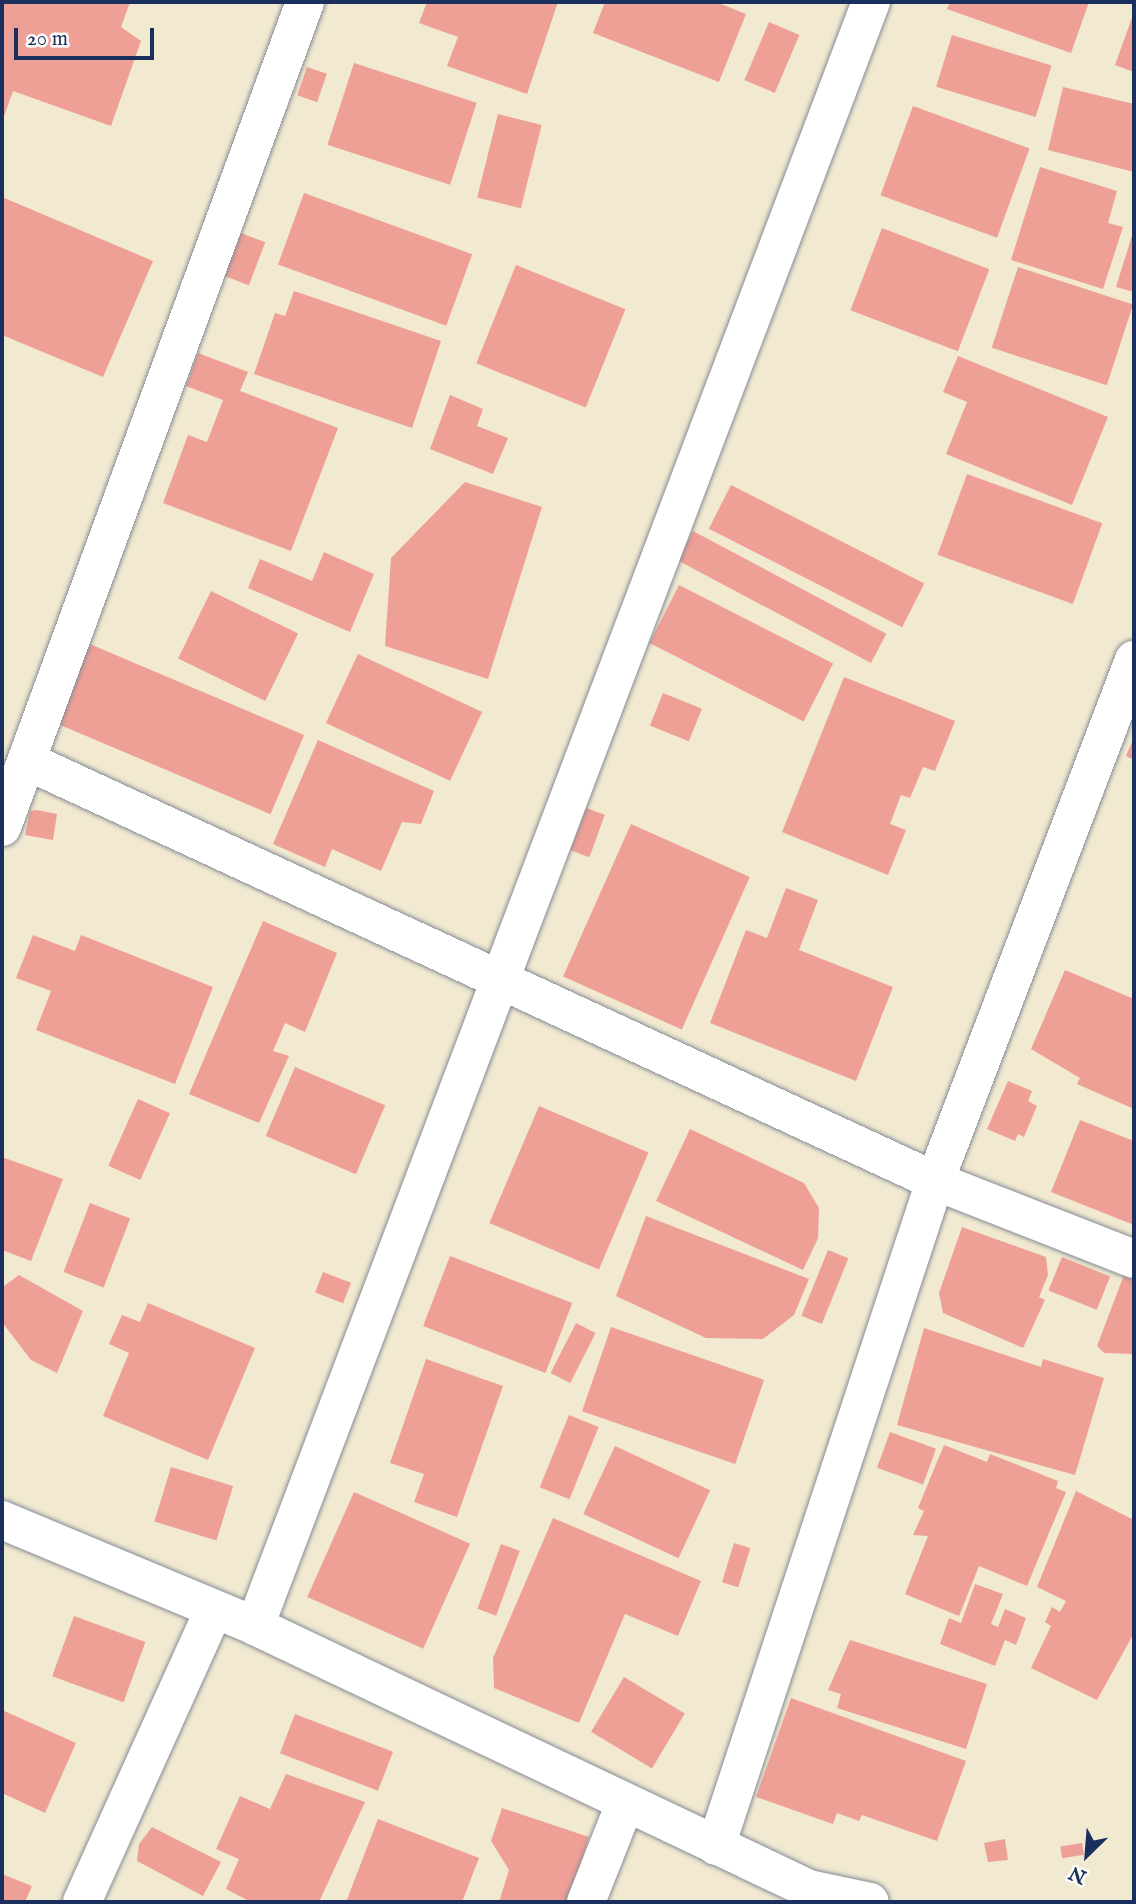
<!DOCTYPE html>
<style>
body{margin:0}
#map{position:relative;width:1136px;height:1904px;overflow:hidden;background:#f1e9d0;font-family:"IM FELL English",serif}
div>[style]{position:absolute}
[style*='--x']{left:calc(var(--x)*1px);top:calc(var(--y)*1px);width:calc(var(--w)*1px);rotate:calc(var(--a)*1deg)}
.building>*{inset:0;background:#efa096;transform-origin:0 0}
.roads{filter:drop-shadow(0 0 2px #868c97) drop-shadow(0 0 2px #868c97)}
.minor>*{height:38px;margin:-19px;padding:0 19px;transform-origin:19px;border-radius:19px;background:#fff}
span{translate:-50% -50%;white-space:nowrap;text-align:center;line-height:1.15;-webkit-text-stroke:5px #fdfcf7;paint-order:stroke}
.frame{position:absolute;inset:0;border:4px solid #1b2f5e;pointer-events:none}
.north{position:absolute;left:1052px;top:1820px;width:70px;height:70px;-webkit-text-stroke:5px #fdfcf7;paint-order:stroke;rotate:205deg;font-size:19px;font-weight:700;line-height:28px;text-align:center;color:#1b2f5e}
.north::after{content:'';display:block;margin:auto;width:24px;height:32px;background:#1b2f5e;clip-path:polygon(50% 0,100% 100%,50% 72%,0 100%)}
.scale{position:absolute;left:14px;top:28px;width:140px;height:32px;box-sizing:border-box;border:4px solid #1b2f5e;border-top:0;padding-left:9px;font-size:21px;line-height:24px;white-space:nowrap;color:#1b2f5e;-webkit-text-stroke:5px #fdfcf7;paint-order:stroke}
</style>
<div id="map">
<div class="building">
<div style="clip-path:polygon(2px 2px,130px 2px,121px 27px,141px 41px,111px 126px,13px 91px,2px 122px)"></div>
<div style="clip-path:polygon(427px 2px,558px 2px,527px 94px,447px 66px,458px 37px,419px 23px)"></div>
<div style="clip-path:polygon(605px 2px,716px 2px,746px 14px,719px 82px,593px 33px)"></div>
<div style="clip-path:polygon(950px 2px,1089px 2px,1071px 53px,947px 9px)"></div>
<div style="clip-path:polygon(1134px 12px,1134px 72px,1115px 65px)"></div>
<div style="left:769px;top:22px;width:33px;height:63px;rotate:23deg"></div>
<div style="left:952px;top:35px;width:104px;height:54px;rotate:17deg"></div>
<div style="left:354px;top:63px;width:129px;height:86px;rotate:18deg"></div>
<div style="left:307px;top:67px;width:21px;height:30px;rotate:19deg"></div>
<div style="clip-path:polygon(1063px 87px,1134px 104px,1134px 172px,1048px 150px)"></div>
<div style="left:913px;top:106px;width:124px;height:95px;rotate:20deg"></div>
<div style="left:498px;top:114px;width:45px;height:86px;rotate:14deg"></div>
<div style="clip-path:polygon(1040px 167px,1117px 191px,1108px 223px,1123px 227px,1103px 289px,1011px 260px)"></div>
<div style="left:304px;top:193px;width:179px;height:76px;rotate:20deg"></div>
<div style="clip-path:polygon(2px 197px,153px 261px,103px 377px,2px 335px)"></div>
<div style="left:882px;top:228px;width:115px;height:88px;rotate:21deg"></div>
<div style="clip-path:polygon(1134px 229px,1134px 292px,1116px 287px)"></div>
<div style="left:241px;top:233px;width:26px;height:46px;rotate:21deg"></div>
<div style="left:516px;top:265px;width:118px;height:106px;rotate:22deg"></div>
<div style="left:1018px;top:267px;width:121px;height:85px;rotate:18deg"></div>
<div style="clip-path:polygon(294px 291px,441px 341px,412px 428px,254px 374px,275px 313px,285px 316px)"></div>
<div style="clip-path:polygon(198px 353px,248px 372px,240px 391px,338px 428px,291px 551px,163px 503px,188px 435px,207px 442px,223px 400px,186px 386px)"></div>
<div style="clip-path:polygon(958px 356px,1108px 417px,1072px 505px,946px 454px,967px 402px,943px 392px)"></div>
<div style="clip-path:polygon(450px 395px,483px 409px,477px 426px,508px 438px,493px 474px,430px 449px)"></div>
<div style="left:967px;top:474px;width:144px;height:86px;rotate:20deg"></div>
<div style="clip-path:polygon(465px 482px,542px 507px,488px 679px,385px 646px,391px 558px)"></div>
<div style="left:731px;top:485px;width:217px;height:49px;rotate:27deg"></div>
<div style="left:693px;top:531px;width:219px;height:33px;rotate:28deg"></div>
<div style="clip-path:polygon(324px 552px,374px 574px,350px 632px,248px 588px,260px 559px,312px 581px)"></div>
<div style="left:679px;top:585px;width:173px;height:65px;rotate:27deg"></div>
<div style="left:211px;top:591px;width:97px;height:75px;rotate:26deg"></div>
<div style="left:85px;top:642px;width:238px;height:86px;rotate:23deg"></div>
<div style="left:358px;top:654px;width:137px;height:76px;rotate:25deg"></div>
<div style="clip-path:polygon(844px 677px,955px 721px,935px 771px,923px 767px,910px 798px,901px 795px,890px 824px,906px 830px,888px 875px,782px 832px)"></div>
<div style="left:663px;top:693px;width:42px;height:35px;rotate:22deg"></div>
<div style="clip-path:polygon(1134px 737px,1134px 760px,1126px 756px)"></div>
<div style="clip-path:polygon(318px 740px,434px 791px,421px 824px,402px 822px,381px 871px,332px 849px,325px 867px,273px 844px)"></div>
<div style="left:586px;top:808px;width:20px;height:45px;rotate:20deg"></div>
<div style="clip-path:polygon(37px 810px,57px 814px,53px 840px,25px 835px,30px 811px)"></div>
<div style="left:631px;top:824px;width:130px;height:167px;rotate:24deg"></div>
<div style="clip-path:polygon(786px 888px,818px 900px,799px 950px,893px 987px,856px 1081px,710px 1023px,746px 930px,767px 938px)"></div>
<div style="clip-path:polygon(263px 921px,337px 953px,305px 1032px,285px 1023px,273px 1051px,289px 1056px,259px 1123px,189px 1094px)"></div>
<div style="clip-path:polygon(33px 935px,75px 951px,81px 935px,213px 987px,175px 1084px,36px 1030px,51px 991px,16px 978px)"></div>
<div style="clip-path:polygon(1065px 970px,1134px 999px,1134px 1109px,1077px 1084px,1080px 1078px,1031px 1049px)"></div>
<div style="left:295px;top:1067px;width:98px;height:75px;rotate:23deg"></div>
<div style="clip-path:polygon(1008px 1081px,1032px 1091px,1028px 1101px,1037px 1106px,1024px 1137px,1018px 1134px,1015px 1141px,987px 1129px)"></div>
<div style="left:138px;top:1099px;width:35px;height:73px;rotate:24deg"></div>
<div style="left:539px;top:1106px;width:119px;height:127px;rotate:23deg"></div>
<div style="clip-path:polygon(1080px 1120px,1134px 1141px,1134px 1225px,1051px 1192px)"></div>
<div style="clip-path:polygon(690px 1129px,804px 1183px,819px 1208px,818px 1238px,803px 1270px,656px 1201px)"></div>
<div style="clip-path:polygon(2px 1157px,63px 1179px,31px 1261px,2px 1250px)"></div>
<div style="left:90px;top:1203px;width:43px;height:74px;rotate:21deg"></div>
<div style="clip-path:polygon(646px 1216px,809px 1279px,794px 1315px,763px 1339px,706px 1338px,616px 1296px)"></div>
<div style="clip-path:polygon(962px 1227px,1046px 1257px,1048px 1275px,1039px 1297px,1045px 1300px,1023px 1348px,943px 1313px,939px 1293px)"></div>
<div style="left:828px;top:1250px;width:22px;height:71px;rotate:22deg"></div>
<div style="left:450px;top:1256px;width:131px;height:75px;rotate:21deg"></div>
<div style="left:1062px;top:1257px;width:52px;height:36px;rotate:22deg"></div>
<div style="clip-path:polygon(1127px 1267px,1134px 1270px,1134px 1354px,1104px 1353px,1097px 1346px)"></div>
<div style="left:323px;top:1272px;width:30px;height:22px;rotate:21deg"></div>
<div style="clip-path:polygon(19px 1275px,83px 1311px,57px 1373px,31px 1360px,2px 1322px,4px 1286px)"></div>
<div style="clip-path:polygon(148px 1303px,255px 1348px,208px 1460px,103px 1416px,129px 1353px,109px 1344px,122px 1315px,140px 1322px)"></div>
<div style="left:576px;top:1323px;width:22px;height:56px;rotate:27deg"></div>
<div style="left:611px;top:1327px;width:162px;height:89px;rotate:19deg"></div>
<div style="clip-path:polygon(924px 1328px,1041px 1367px,1043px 1359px,1104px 1378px,1075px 1475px,897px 1425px)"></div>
<div style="clip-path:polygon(426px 1359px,503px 1386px,457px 1517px,414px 1502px,424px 1474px,390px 1463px)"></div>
<div style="left:569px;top:1415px;width:32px;height:78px;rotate:22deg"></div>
<div style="left:890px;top:1432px;width:49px;height:38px;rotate:20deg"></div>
<div style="clip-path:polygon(944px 1445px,987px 1462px,990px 1454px,1058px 1481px,1056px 1488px,1066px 1492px,1027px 1586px,979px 1566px,959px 1616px,905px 1594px,928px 1536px,913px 1535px,924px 1511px,918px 1508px)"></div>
<div style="left:615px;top:1446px;width:105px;height:75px;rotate:25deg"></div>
<div style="left:171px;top:1467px;width:65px;height:57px;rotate:17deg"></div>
<div style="clip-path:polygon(1076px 1491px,1134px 1520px,1134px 1633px,1097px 1700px,1031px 1668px,1051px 1626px,1045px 1622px,1052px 1607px,1060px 1612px,1066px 1601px,1037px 1587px)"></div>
<div style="left:354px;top:1492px;width:127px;height:115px;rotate:24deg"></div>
<div style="clip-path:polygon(553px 1518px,701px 1581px,678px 1636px,625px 1614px,579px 1723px,494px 1688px,493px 1658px)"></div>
<div style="left:734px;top:1543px;width:17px;height:41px;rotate:17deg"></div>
<div style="left:501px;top:1544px;width:20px;height:69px;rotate:20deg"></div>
<div style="clip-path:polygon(975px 1584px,1003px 1594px,991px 1624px,998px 1627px,1005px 1609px,1026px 1618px,1016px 1645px,1005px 1640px,995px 1666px,940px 1644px,949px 1618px,961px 1623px)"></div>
<div style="left:74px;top:1616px;width:76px;height:64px;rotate:20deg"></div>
<div style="clip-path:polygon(850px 1640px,987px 1684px,966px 1749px,837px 1708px,841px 1694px,828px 1690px)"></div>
<div style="left:624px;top:1677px;width:71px;height:64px;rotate:31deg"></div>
<div style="clip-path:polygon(791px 1698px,966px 1761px,937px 1841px,862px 1815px,859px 1821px,837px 1813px,833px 1824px,756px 1797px)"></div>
<div style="clip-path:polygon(2px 1710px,76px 1743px,45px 1813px,2px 1793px)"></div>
<div style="left:295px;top:1714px;width:105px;height:42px;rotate:21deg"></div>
<div style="clip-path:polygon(286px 1774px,365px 1802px,319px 1902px,251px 1902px,226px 1889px,239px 1859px,216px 1849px,240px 1796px,270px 1809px)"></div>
<div style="clip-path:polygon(502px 1808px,589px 1837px,568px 1902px,499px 1902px,509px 1870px,491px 1841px)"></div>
<div style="clip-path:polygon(378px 1819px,479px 1858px,462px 1902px,346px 1902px)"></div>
<div style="clip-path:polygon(152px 1827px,221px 1862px,203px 1896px,137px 1861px,139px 1844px)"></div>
<div style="clip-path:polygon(1005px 1839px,1008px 1860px,988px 1862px,984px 1843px)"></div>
<div style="left:1082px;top:1843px;width:12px;height:22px;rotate:81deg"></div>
<div style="clip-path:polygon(2px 1874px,32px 1886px,25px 1902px,2px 1902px)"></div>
</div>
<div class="roads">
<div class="minor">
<div style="--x:27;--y:761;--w:1000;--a:24.82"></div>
<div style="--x:935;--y:1181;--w:214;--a:21.4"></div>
<div style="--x:2;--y:827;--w:879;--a:-69.83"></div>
<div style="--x:2;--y:1520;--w:274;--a:22.7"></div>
<div style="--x:255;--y:1626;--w:613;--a:25.4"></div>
<div style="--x:809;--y:1889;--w:62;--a:12"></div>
<div style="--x:255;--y:1626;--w:1737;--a:-69.23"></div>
<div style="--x:716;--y:1846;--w:700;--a:-71.77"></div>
<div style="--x:935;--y:1181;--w:558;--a:-69.1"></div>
<div style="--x:82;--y:1902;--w:320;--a:-65.7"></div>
<div style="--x:586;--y:1902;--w:103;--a:-68.4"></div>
</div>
</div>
<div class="frame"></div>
<div class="north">N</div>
<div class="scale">20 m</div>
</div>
